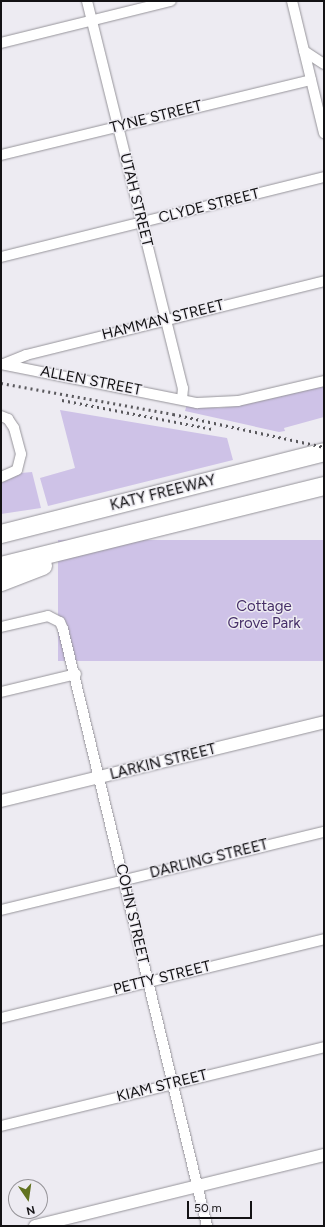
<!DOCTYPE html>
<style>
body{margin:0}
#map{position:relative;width:325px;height:1227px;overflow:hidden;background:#edebf2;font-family:Figtree,sans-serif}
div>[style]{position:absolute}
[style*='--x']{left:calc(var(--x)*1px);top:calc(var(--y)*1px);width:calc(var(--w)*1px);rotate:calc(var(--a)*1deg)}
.green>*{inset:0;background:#cec2e7;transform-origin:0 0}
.roads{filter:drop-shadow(0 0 1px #96949a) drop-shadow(0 0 1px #96949a)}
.minor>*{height:10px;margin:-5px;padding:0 5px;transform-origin:5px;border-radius:5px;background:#fff}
.tertiary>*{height:12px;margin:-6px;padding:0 6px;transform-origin:6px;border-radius:6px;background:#fff}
.motorway>*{height:18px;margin:-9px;padding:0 9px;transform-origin:9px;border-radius:9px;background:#fff}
.rail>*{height:2.5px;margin-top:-1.25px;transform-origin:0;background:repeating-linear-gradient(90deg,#5a595d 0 2px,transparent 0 6px)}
span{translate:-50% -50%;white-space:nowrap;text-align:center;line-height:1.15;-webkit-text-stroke:3px #edebf2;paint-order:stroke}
.street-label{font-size:15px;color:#131214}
.park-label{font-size:15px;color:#462f68}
.frame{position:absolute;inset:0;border:2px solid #131214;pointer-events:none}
.north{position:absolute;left:8px;top:1179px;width:40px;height:40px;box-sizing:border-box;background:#edebf2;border:1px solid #969499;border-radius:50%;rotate:167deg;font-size:11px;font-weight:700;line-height:16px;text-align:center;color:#131214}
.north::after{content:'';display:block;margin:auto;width:14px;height:18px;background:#627321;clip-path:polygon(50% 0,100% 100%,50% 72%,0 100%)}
.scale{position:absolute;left:187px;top:1201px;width:65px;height:18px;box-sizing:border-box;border:2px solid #131214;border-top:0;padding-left:5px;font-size:12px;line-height:14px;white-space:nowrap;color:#131214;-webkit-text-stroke:3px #edebf2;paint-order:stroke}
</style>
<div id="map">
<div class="green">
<div style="clip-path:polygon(324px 386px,324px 417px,284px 428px,285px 431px,279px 432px,185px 411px,187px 404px,219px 408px,243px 405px)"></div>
<div style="clip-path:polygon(60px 410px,227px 438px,233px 460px,48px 506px,40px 478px,75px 468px)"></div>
<div style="clip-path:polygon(32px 472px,41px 508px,1px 514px,1px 483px,21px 473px)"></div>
<div style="left:324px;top:540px;width:121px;height:266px;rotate:90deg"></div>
</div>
<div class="roads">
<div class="minor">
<div style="--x:87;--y:1;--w:399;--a:76.1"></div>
<div style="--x:183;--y:388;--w:11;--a:95"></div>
<div style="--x:292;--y:1;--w:136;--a:76.4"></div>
<div style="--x:1;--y:43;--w:175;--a:-13.9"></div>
<div style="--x:304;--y:51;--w:24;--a:33"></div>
<div style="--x:1;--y:155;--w:319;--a:-13.6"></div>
<div style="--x:1;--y:257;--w:333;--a:-13.9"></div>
<div style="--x:1;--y:364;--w:200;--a:11.3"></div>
<div style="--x:197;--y:403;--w:41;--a:-2.8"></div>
<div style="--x:238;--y:401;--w:88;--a:-13.1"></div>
<div style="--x:4;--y:364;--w:24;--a:-22"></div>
<div style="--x:26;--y:355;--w:307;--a:-13.9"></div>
<div style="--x:1;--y:416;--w:8;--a:23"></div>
<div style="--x:8;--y:419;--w:11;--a:56"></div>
<div style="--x:14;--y:428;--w:27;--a:75"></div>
<div style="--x:21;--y:454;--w:16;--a:104"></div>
<div style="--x:17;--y:470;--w:17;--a:156"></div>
<div style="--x:1;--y:627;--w:48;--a:-13.2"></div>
<div style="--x:48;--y:616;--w:13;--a:27"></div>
<div style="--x:60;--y:622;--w:8;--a:67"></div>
<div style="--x:63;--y:629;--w:614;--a:76.44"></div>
<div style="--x:1;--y:692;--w:77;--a:-13.5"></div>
<div style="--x:1;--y:910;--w:332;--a:-13.6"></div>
<div style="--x:1;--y:1018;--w:333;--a:-13.7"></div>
<div style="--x:1;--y:1126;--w:333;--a:-13.7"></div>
</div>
<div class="tertiary">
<div style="--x:1;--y:801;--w:333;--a:-13.7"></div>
<div style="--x:35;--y:1226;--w:298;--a:-13.8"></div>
</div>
<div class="motorway">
<div style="--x:1;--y:534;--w:333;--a:-14.2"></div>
<div style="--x:1;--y:566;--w:333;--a:-13.9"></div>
<div style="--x:1;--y:582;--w:45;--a:-20.9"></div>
</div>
</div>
<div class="rail">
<div style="--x:1;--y:383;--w:175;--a:10.2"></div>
<div style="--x:173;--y:414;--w:155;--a:12.3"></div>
<div style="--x:62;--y:400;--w:154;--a:10.9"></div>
</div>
<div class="street-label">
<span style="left:156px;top:117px;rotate:-14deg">TYNE STREET</span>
<span style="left:136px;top:200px;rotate:76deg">UTAH STREET</span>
<span style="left:209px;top:206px;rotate:-14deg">CLYDE STREET</span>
<span style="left:163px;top:320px;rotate:-14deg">HAMMAN STREET</span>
<span style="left:91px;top:381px;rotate:11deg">ALLEN STREET</span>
<span style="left:163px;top:493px;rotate:-14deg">KATY FREEWAY</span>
<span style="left:163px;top:762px;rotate:-14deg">LARKIN STREET</span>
<span style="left:209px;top:859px;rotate:-14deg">DARLING STREET</span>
<span style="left:132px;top:914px;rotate:77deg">COHN STREET</span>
<span style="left:162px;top:978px;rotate:-14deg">PETTY STREET</span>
<span style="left:162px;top:1086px;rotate:-14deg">KIAM STREET</span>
</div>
<div class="park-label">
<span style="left:264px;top:615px">Cottage<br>Grove Park</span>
</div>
<div class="frame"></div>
<div class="north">N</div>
<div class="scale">50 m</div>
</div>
